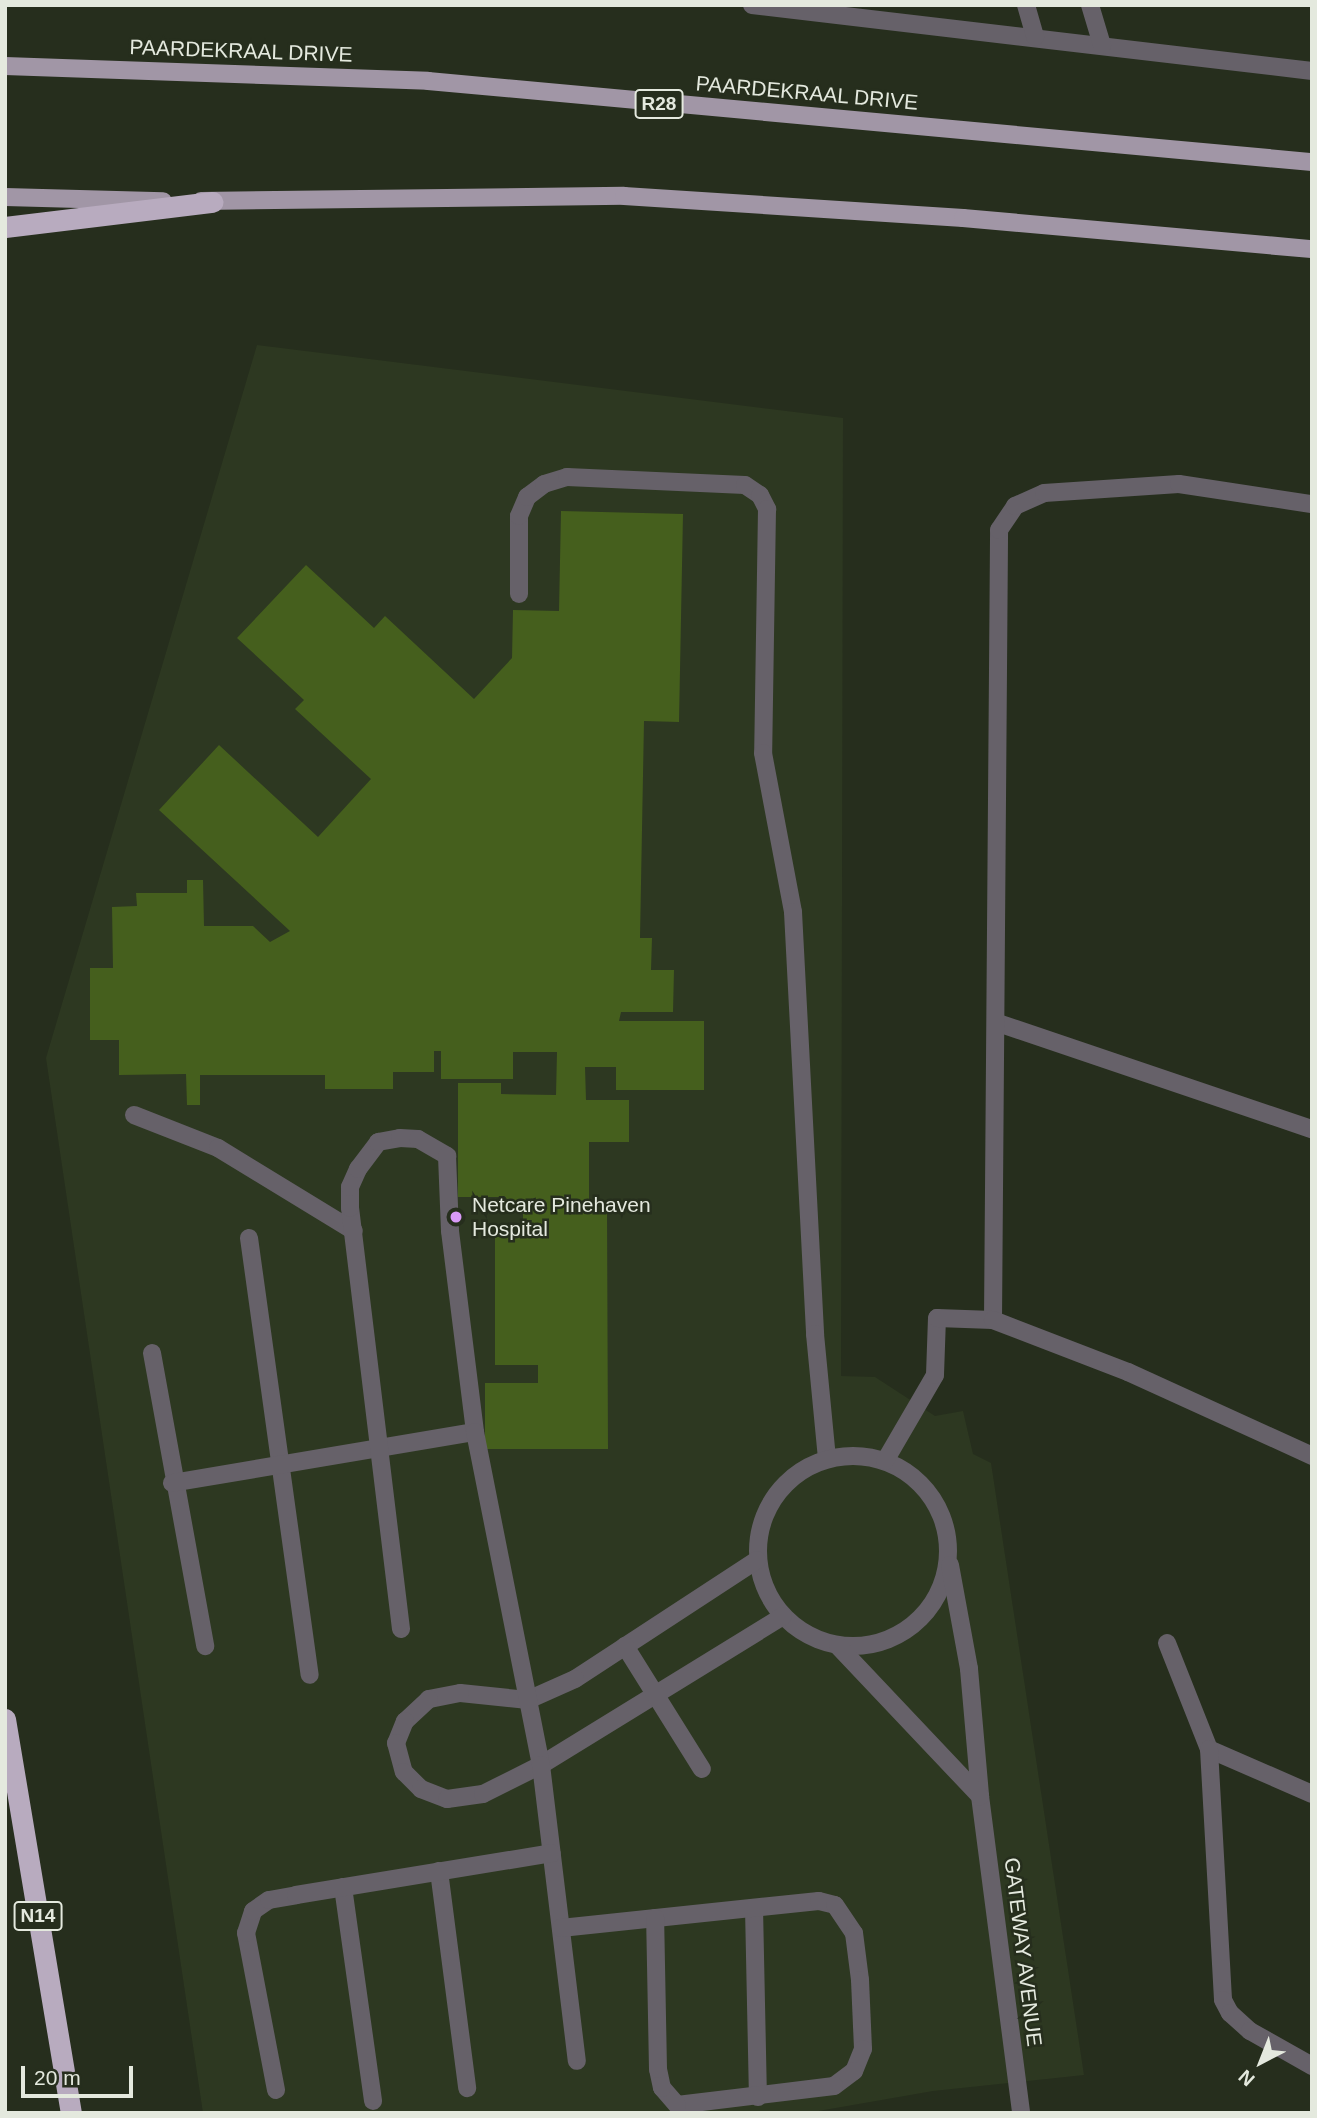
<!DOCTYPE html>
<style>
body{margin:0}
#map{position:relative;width:1317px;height:2118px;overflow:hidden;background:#262e1d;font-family:Arial,sans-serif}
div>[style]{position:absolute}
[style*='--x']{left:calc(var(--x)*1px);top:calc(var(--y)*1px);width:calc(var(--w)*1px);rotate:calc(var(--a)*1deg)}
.built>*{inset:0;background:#2d3821}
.building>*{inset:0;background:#455f1d}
.minor>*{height:18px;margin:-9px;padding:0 9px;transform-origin:9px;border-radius:9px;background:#666169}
.minor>.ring{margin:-9px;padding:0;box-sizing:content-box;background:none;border:18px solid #666169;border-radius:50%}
.major>*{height:18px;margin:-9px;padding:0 9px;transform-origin:9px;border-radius:9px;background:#a196a6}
.highway>*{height:21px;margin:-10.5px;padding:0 10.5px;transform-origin:10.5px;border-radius:10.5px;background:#b8abbf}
.dots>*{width:19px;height:19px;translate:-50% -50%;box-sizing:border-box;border:4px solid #262e1d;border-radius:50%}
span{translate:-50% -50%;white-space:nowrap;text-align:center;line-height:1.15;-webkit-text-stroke:5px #262e1d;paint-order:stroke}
.shield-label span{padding:2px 5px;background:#262e1d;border:2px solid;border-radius:5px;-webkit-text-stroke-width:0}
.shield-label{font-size:19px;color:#e4e9de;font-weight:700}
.street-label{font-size:21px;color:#e4e9de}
.poi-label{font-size:21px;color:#e4e9de}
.left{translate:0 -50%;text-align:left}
.frame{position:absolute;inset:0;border:7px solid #e4e9de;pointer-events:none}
.north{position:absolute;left:1226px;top:2027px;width:70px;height:70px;-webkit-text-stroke:5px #262e1d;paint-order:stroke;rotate:222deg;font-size:19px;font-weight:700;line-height:28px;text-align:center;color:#e4e9de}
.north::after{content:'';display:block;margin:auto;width:24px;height:32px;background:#e4e9de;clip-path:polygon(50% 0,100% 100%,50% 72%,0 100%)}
.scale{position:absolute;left:21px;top:2066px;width:112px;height:32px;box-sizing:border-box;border:4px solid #e4e9de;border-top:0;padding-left:9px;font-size:21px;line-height:24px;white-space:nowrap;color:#e4e9de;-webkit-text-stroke:5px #262e1d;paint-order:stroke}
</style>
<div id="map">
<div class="built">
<div style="clip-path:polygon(257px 345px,843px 418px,841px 1376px,875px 1377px,935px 1416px,963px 1411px,973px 1454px,991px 1463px,1084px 2075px,933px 2091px,807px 2113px,203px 2113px,46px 1058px)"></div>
</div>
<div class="building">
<div style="clip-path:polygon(561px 511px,683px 514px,679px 722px,644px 721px,640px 938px,652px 938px,651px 970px,674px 970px,673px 1012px,621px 1012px,619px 1021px,704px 1021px,704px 1090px,616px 1090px,616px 1067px,585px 1067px,586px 1100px,629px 1100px,629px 1142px,589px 1142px,589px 1207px,607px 1207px,608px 1449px,485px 1449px,485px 1383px,538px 1383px,538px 1365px,495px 1365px,495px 1237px,523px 1237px,523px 1205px,506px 1204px,506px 1197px,458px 1197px,458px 1083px,501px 1083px,501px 1094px,556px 1095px,557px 1052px,513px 1052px,513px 1079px,441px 1079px,441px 1051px,434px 1051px,434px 1072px,393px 1072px,393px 1089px,325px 1089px,325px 1075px,200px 1075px,200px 1105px,187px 1105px,186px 1074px,119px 1075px,119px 1040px,90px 1040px,90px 968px,113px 968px,112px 907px,137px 906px,136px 893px,187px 893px,187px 880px,203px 880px,204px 926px,253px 926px,270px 942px,290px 931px,159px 810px,219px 745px,318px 837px,371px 779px,295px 709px,304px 700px,237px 638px,306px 565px,374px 628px,385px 616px,474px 699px,512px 658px,513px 610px,559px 611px)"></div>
</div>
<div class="minor">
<div style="--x:752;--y:5;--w:564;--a:6.72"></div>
<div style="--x:1026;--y:5;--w:33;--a:74"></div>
<div style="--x:1090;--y:5;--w:42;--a:73.3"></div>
<div style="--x:519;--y:594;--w:78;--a:-90"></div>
<div style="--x:519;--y:516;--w:21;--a:-67"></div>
<div style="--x:527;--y:497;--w:21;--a:-37"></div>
<div style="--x:544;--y:484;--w:24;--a:-17"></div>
<div style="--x:567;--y:477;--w:178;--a:2.6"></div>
<div style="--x:745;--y:485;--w:18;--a:34"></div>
<div style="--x:760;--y:495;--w:16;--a:63"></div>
<div style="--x:767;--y:509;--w:244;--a:90.9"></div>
<div style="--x:763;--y:753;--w:162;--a:79.3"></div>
<div style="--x:793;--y:912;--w:423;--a:87"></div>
<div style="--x:815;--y:1334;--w:125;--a:84.5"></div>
<div style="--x:998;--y:1023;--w:331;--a:18.7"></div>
<div style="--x:134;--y:1115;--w:90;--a:21.4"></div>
<div style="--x:218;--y:1148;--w:159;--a:31.4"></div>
<div style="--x:249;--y:1238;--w:441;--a:82.1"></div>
<div style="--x:993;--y:1320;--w:790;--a:-89.56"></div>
<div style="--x:999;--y:530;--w:29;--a:-56"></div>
<div style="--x:1015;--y:506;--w:32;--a:-24"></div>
<div style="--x:1044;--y:493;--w:135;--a:-3.8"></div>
<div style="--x:1179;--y:484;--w:134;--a:8.6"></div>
<div style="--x:152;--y:1353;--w:298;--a:79.7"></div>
<div class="ring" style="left:758px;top:1456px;width:172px;height:172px"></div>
<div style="--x:885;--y:1461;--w:99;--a:-59.8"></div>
<div style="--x:935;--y:1375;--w:57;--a:-88"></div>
<div style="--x:937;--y:1318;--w:56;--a:2"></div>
<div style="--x:993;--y:1320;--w:145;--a:21.1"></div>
<div style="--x:1128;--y:1372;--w:202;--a:24.5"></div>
<div style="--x:172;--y:1483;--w:307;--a:-9.6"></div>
<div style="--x:757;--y:1560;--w:217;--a:146.8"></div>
<div style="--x:575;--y:1679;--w:51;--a:155.9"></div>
<div style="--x:528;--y:1700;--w:68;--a:-174.1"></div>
<div style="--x:460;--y:1693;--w:32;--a:169"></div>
<div style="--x:429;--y:1699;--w:33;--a:137"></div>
<div style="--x:405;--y:1721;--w:24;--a:112"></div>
<div style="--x:396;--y:1743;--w:30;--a:75"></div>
<div style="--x:404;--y:1772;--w:24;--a:45"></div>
<div style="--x:421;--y:1789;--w:28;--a:21"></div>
<div style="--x:447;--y:1799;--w:36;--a:-8"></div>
<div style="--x:483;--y:1794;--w:65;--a:-26.6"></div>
<div style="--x:541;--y:1765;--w:284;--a:-31.6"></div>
<div style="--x:950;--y:1565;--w:106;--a:79.6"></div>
<div style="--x:969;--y:1669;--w:127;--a:85"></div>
<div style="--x:980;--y:1796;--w:320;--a:82.6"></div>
<div style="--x:401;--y:1629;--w:424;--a:-96.9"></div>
<div style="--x:350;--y:1208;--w:21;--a:-90"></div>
<div style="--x:350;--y:1187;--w:20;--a:-66"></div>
<div style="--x:358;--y:1169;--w:34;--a:-53"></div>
<div style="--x:378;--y:1142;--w:22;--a:-10"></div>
<div style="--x:400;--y:1138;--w:18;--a:3"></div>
<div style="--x:418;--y:1139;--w:34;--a:30"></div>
<div style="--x:447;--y:1156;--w:75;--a:87.7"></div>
<div style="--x:450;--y:1231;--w:203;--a:82.9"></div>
<div style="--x:475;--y:1432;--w:339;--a:78.8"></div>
<div style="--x:541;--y:1765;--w:298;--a:83.1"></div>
<div style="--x:1167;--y:1643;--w:114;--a:68.4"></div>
<div style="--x:625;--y:1646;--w:145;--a:58"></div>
<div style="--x:838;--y:1646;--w:207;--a:46.6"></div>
<div style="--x:1312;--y:1794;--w:112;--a:-156.4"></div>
<div style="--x:1209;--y:1749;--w:251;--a:86.8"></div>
<div style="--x:1223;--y:2000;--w:15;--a:62"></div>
<div style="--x:1230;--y:2013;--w:27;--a:42"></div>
<div style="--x:1250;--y:2031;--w:71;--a:29.4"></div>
<div style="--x:439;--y:1871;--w:219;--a:82.6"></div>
<div style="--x:343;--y:1887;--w:216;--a:82"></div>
<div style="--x:754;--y:1908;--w:189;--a:88.8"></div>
<div style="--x:561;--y:1928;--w:259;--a:-6"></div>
<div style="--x:819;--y:1901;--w:16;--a:14"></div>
<div style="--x:835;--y:1905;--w:34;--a:56"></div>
<div style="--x:854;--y:1933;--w:47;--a:82.7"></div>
<div style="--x:860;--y:1980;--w:69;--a:87.5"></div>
<div style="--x:863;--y:2049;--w:24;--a:112"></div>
<div style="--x:854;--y:2071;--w:25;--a:143"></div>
<div style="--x:834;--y:2086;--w:158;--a:173.1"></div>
<div style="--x:677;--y:2105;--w:23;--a:-131"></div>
<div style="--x:662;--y:2088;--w:19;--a:-102"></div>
<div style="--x:658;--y:2069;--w:151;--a:-91.1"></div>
<div style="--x:276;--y:2090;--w:160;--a:-100.8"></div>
<div style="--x:246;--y:1933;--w:23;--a:-72"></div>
<div style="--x:253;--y:1911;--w:19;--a:-35"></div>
<div style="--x:269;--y:1900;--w:27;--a:-10"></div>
<div style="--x:296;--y:1895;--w:259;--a:-9.3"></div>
</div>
<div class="major">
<div style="--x:5;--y:66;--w:423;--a:2"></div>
<div style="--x:428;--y:81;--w:888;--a:5.24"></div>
<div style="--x:5;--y:197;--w:158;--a:1.5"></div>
<div style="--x:201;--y:201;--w:423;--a:-0.7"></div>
<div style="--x:624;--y:196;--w:340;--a:3.7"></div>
<div style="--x:963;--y:218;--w:350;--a:5.1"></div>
</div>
<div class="highway">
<div style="--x:5;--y:227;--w:209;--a:-6.9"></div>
<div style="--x:5;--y:1719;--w:399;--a:80.5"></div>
</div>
<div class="dots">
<div style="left:456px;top:1217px;background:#d99af7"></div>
</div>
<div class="shield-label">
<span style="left:659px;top:104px">R28</span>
<span style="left:38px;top:1916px">N14</span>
</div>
<div class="street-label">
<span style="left:241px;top:51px;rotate:2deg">PAARDEKRAAL DRIVE</span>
<span style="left:807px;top:93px;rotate:5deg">PAARDEKRAAL DRIVE</span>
<span style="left:1023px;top:1952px;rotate:83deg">GATEWAY AVENUE</span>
</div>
<div class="poi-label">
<span class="left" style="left:472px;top:1217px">Netcare Pinehaven<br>Hospital</span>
</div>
<div class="frame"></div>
<div class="north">N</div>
<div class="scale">20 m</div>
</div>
